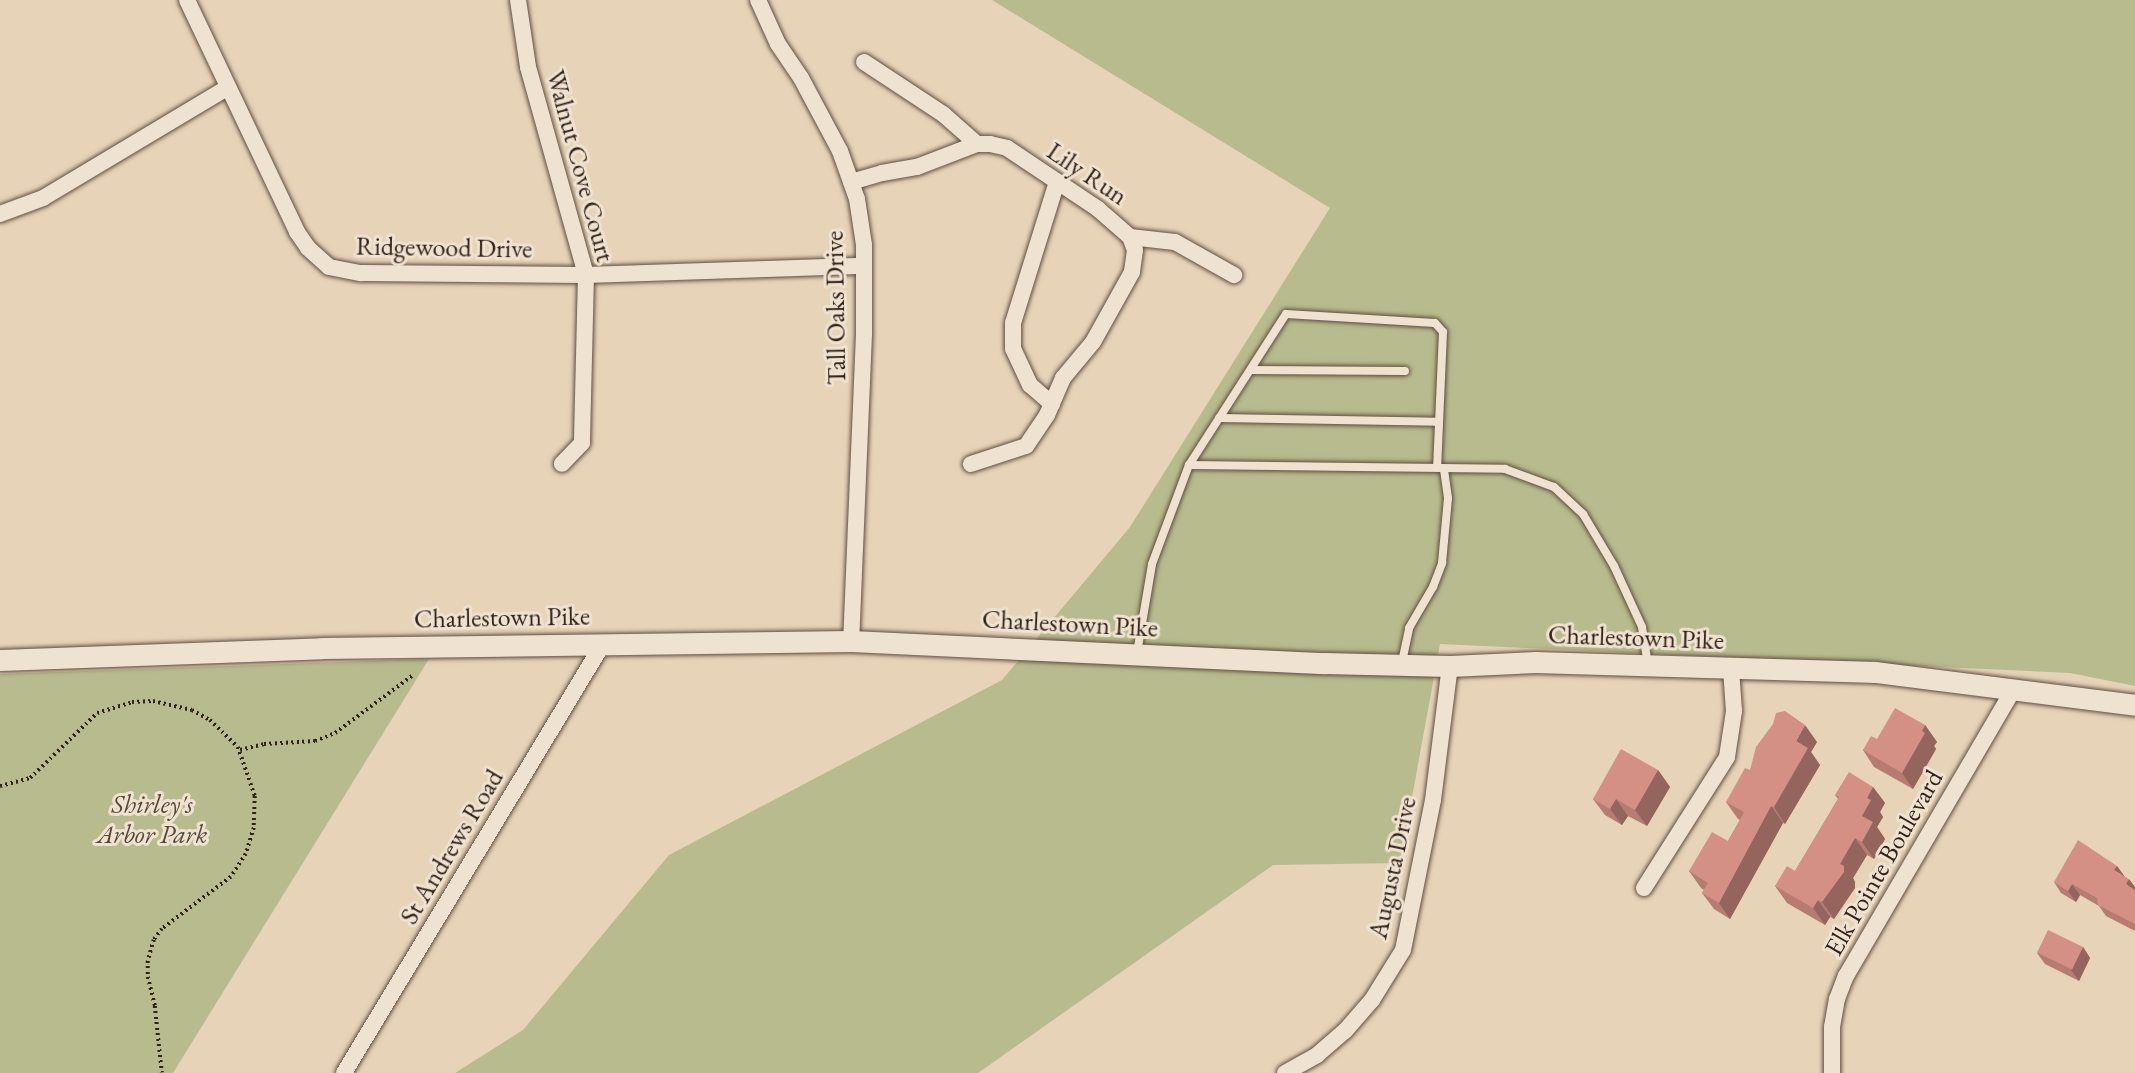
<!DOCTYPE html>
<style>
body{margin:0}
#map{position:relative;width:2135px;height:1073px;overflow:hidden;background:#e6d3b8;font-family:"EB Garamond",serif}
div>[style]{position:absolute}
[style*='--x']{left:calc(var(--x)*1px);top:calc(var(--y)*1px);width:calc(var(--w)*1px);rotate:calc(var(--a)*1deg)}
.green>*{inset:0;background:#b8bb8d}
.path>*{height:3.5px;margin-top:-1.75px;transform-origin:0;background:repeating-linear-gradient(90deg,#332219 0 2px,transparent 0 5.5px)}
.roads{filter:drop-shadow(0 0 2px #604e41) drop-shadow(0 0 2px #604e41)}
.service>*{height:8px;margin:-4px;padding:0 4px;transform-origin:4px;border-radius:4px;background:#efe2d1}
.minor>*{height:16px;margin:-8px;padding:0 8px;transform-origin:8px;border-radius:8px;background:#efe2d1}
.tertiary>*{height:21px;margin:-10.5px;padding:0 10.5px;transform-origin:10.5px;border-radius:10.5px;background:#efe2d1}
.wall>*{inset:0;background:#b67c72}
.shaded-wall>*{inset:0;background:#94655d}
.building>*{inset:0;background:#d49085;transform-origin:0 0}
span{translate:-50% -50%;white-space:nowrap;text-align:center;line-height:1.15;-webkit-text-stroke:6px #efe2d1;paint-order:stroke}
.street-label{font-size:26px;color:#332219}
.park-label{font-size:26px;color:#544836;font-style:italic}
</style>
<div id="map">
<div class="green">
<div style="clip-path:polygon(992px 0,2135px 0,2135px 686px,2070px 673px,1440px 644px,1400px 863px,1273px 865px,978px 1073px,455px 1073px,523px 1030px,669px 855px,1002px 680px,1130px 527px,1330px 208px)"></div>
<div style="clip-path:polygon(429px 659px,173px 1073px,0 1073px,0 674px)"></div>
</div>
<div class="path">
<div style="--x:240;--y:750;--w:25;--a:-14"></div>
<div style="--x:264;--y:744;--w:51;--a:-3.4"></div>
<div style="--x:315;--y:741;--w:22;--a:-22"></div>
<div style="--x:335;--y:733;--w:97;--a:-36.6"></div>
<div style="--x:0;--y:786;--w:31;--a:-15"></div>
<div style="--x:30;--y:778;--w:93;--a:-44.1"></div>
<div style="--x:97;--y:713;--w:37;--a:-17"></div>
<div style="--x:132;--y:702;--w:21;--a:-3"></div>
<div style="--x:153;--y:701;--w:40;--a:13"></div>
<div style="--x:192;--y:710;--w:21;--a:29"></div>
<div style="--x:210;--y:720;--w:39;--a:44"></div>
<div style="--x:238;--y:747;--w:52;--a:70.9"></div>
<div style="--x:255;--y:796;--w:32;--a:92"></div>
<div style="--x:254;--y:828;--w:27;--a:107"></div>
<div style="--x:246;--y:854;--w:27;--a:123"></div>
<div style="--x:231;--y:877;--w:86;--a:143"></div>
<div style="--x:162;--y:929;--w:14;--a:126"></div>
<div style="--x:154;--y:940;--w:22;--a:106"></div>
<div style="--x:148;--y:961;--w:16;--a:90"></div>
<div style="--x:148;--y:977;--w:30;--a:76"></div>
<div style="--x:155;--y:1006;--w:67;--a:84"></div>
</div>
<div class="roads">
<div class="service">
<div style="--x:1251;--y:370;--w:154;--a:0.4"></div>
<div style="--x:1219;--y:418;--w:220;--a:1"></div>
<div style="--x:1189;--y:465;--w:316;--a:0.7"></div>
<div style="--x:1505;--y:469;--w:52;--a:20.2"></div>
<div style="--x:1554;--y:487;--w:40;--a:43"></div>
<div style="--x:1583;--y:514;--w:61;--a:59.2"></div>
<div style="--x:1614;--y:566;--w:67;--a:65.3"></div>
<div style="--x:1642;--y:627;--w:37;--a:81"></div>
<div style="--x:1137;--y:653;--w:90;--a:-80.4"></div>
<div style="--x:1152;--y:564;--w:106;--a:-69.5"></div>
<div style="--x:1189;--y:465;--w:179;--a:-57.3"></div>
<div style="--x:1286;--y:314;--w:149;--a:3.5"></div>
<div style="--x:1435;--y:323;--w:12;--a:48"></div>
<div style="--x:1443;--y:332;--w:136;--a:92.5"></div>
<div style="--x:1402;--y:662;--w:35;--a:-78"></div>
<div style="--x:1409;--y:628;--w:48;--a:-59.7"></div>
<div style="--x:1433;--y:587;--w:26;--a:-69"></div>
<div style="--x:1442;--y:563;--w:65;--a:-84.7"></div>
<div style="--x:1448;--y:498;--w:30;--a:-98"></div>
</div>
<div class="minor">
<div style="--x:187;--y:0;--w:257;--a:64.6"></div>
<div style="--x:297;--y:232;--w:19;--a:55"></div>
<div style="--x:308;--y:248;--w:28;--a:42"></div>
<div style="--x:329;--y:267;--w:33;--a:11"></div>
<div style="--x:361;--y:273;--w:225;--a:0.5"></div>
<div style="--x:586;--y:275;--w:278;--a:-1.9"></div>
<div style="--x:518;--y:0;--w:68;--a:81.5"></div>
<div style="--x:528;--y:67;--w:216;--a:74.4"></div>
<div style="--x:586;--y:275;--w:168;--a:91.4"></div>
<div style="--x:582;--y:443;--w:29;--a:134"></div>
<div style="--x:758;--y:0;--w:48;--a:65.6"></div>
<div style="--x:778;--y:44;--w:41;--a:55.9"></div>
<div style="--x:801;--y:78;--w:83;--a:61.9"></div>
<div style="--x:840;--y:151;--w:51;--a:70.5"></div>
<div style="--x:857;--y:199;--w:47;--a:81.3"></div>
<div style="--x:864;--y:245;--w:89;--a:90"></div>
<div style="--x:864;--y:334;--w:307;--a:92.4"></div>
<div style="--x:864;--y:62;--w:95;--a:33.4"></div>
<div style="--x:943;--y:114;--w:45;--a:41.4"></div>
<div style="--x:851;--y:182;--w:32;--a:-16"></div>
<div style="--x:882;--y:173;--w:36;--a:-10"></div>
<div style="--x:917;--y:167;--w:64;--a:-21"></div>
<div style="--x:977;--y:144;--w:13;--a:0"></div>
<div style="--x:990;--y:144;--w:17;--a:13"></div>
<div style="--x:1007;--y:148;--w:110;--a:33.8"></div>
<div style="--x:1098;--y:209;--w:43;--a:41.2"></div>
<div style="--x:1130;--y:237;--w:14;--a:69"></div>
<div style="--x:1135;--y:250;--w:22;--a:98"></div>
<div style="--x:1132;--y:272;--w:80;--a:119.1"></div>
<div style="--x:1093;--y:342;--w:47;--a:129.8"></div>
<div style="--x:1063;--y:378;--w:40;--a:113.4"></div>
<div style="--x:1047;--y:415;--w:37;--a:124"></div>
<div style="--x:1026;--y:446;--w:58;--a:161.9"></div>
<div style="--x:0;--y:214;--w:46;--a:-20.4"></div>
<div style="--x:43;--y:198;--w:214;--a:-30.9"></div>
<div style="--x:1130;--y:237;--w:45;--a:6.3"></div>
<div style="--x:1175;--y:242;--w:68;--a:29.2"></div>
<div style="--x:1052;--y:404;--w:29;--a:-139"></div>
<div style="--x:1030;--y:385;--w:40;--a:-115"></div>
<div style="--x:1013;--y:349;--w:26;--a:-90"></div>
<div style="--x:1013;--y:323;--w:148;--a:-72.7"></div>
<div style="--x:1644;--y:888;--w:155;--a:-57.6"></div>
<div style="--x:1727;--y:757;--w:47;--a:-81.3"></div>
<div style="--x:1734;--y:711;--w:42;--a:-94.1"></div>
<div style="--x:344;--y:1073;--w:500;--a:-58.9"></div>
<div style="--x:1285;--y:1073;--w:37;--a:-29"></div>
<div style="--x:1317;--y:1055;--w:37;--a:-41"></div>
<div style="--x:1345;--y:1031;--w:41;--a:-48.9"></div>
<div style="--x:1372;--y:1000;--w:59;--a:-58.2"></div>
<div style="--x:1403;--y:950;--w:153;--a:-78.7"></div>
<div style="--x:1433;--y:800;--w:135;--a:-82.8"></div>
<div style="--x:1832;--y:1073;--w:46;--a:-90"></div>
<div style="--x:1832;--y:1027;--w:28;--a:-80"></div>
<div style="--x:1837;--y:999;--w:25;--a:-69"></div>
<div style="--x:1846;--y:976;--w:331;--a:-59.7"></div>
</div>
<div class="tertiary">
<div style="--x:0;--y:660;--w:322;--a:-2.1"></div>
<div style="--x:322;--y:648;--w:529;--a:-0.76"></div>
<div style="--x:851;--y:641;--w:474;--a:2.7"></div>
<div style="--x:1324;--y:663;--w:126;--a:1.4"></div>
<div style="--x:1450;--y:666;--w:86;--a:-2.7"></div>
<div style="--x:1536;--y:662;--w:339;--a:1.7"></div>
<div style="--x:1875;--y:672;--w:262;--a:7.2"></div>
</div>
</div>
<div class="wall">
<div style="clip-path:polygon(1925px 725px,1937px 742px,1934px 746px,1936px 749px,1913px 789px,1874px 767px,1863px 750px,1877px 739px)"></div>
<div style="clip-path:polygon(1817px 742px,1811px 752px,1820px 765px,1785px 824px,1783px 823px,1730px 919px,1714px 909px,1702px 893px,1704px 890px,1701px 888px,1689px 871px,1728px 841px,1740px 820px,1738px 819px,1726px 802px,1750px 770px)"></div>
<div style="clip-path:polygon(1658px 770px,1670px 787px,1647px 826px,1628px 816px,1622px 825px,1605px 815px,1593px 799px)"></div>
<div style="clip-path:polygon(1873px 787px,1885px 803px,1880px 812px,1883px 817px,1877px 827px,1885px 839px,1874px 859px,1867px 855px,1853px 878px,1855px 882px,1855px 888px,1834px 919px,1830px 917px,1825px 925px,1787px 903px,1775px 886px,1795px 871px,1838px 799px,1835px 795px)"></div>
<div style="clip-path:polygon(2117px 866px,2124px 876px,2135px 887px,2135px 931px,2106px 916px,2099px 906px,2080px 895px,2076px 902px,2061px 893px,2054px 882px)"></div>
<div style="clip-path:polygon(2083px 947px,2090px 958px,2079px 981px,2045px 964px,2037px 953px)"></div>
</div>
<div class="shaded-wall">
<div style="clip-path:polygon(1805px 725px,1817px 742px,1811px 752px,1820px 765px,1785px 824px,1774px 807px,1796px 741px)"></div>
<div style="clip-path:polygon(1925px 725px,1937px 742px,1934px 746px,1936px 749px,1913px 789px,1902px 773px)"></div>
<div style="clip-path:polygon(1658px 770px,1670px 787px,1647px 826px,1635px 810px)"></div>
<div style="clip-path:polygon(1873px 787px,1885px 803px,1880px 812px,1883px 817px,1877px 827px,1885px 839px,1874px 859px,1862px 842px,1862px 816px,1867px 798px)"></div>
<div style="clip-path:polygon(1616px 799px,1628px 816px,1622px 825px,1610px 809px)"></div>
<div style="clip-path:polygon(1771px 806px,1783px 823px,1730px 919px,1719px 903px)"></div>
<div style="clip-path:polygon(1855px 838px,1867px 855px,1853px 878px,1855px 882px,1855px 888px,1834px 919px,1822px 902px,1840px 864px)"></div>
<div style="clip-path:polygon(2117px 866px,2125px 877px,2114px 870px)"></div>
<div style="clip-path:polygon(2129px 879px,2135px 887px,2135px 894px,2126px 884px)"></div>
<div style="clip-path:polygon(2072px 884px,2080px 895px,2076px 902px,2068px 891px)"></div>
<div style="clip-path:polygon(1818px 900px,1830px 917px,1825px 925px,1813px 908px)"></div>
<div style="clip-path:polygon(2083px 947px,2090px 958px,2079px 981px,2071px 970px)"></div>
</div>
<div class="building">
<div style="clip-path:polygon(1895px 708px,1925px 725px,1922px 731px,1925px 733px,1902px 773px,1863px 750px,1871px 736px,1877px 739px)"></div>
<div style="clip-path:polygon(1785px 711px,1805px 725px,1796px 741px,1808px 748px,1774px 807px,1771px 806px,1719px 903px,1702px 893px,1708px 883px,1689px 871px,1712px 832px,1728px 841px,1744px 812px,1726px 802px,1745px 768px,1750px 770px,1756px 747px,1773px 724px,1776px 713px)"></div>
<div style="clip-path:polygon(1621px 749px,1658px 770px,1635px 810px,1616px 799px,1610px 809px,1593px 799px)"></div>
<div style="clip-path:polygon(1849px 772px,1873px 787px,1867px 798px,1871px 800px,1862px 816px,1873px 822px,1862px 842px,1855px 838px,1840px 864px,1844px 866px,1844px 872px,1822px 902px,1818px 900px,1813px 908px,1775px 886px,1787px 866px,1795px 871px,1839px 797px,1835px 795px)"></div>
<div style="clip-path:polygon(2078px 840px,2117px 866px,2114px 870px,2129px 879px,2126px 884px,2135px 890px,2135px 924px,2098px 905px,2097px 898px,2072px 884px,2068px 891px,2054px 882px)"></div>
<div style="left:2048px;top:930px;width:39px;height:25px;rotate:26deg"></div>
</div>
<div class="street-label">
<span style="left:580px;top:166px;rotate:75deg">Walnut Cove Court</span>
<span style="left:1087px;top:174px;rotate:34deg">Lily Run</span>
<span style="left:444px;top:248px;rotate:1deg">Ridgewood Drive</span>
<span style="left:836px;top:308px;rotate:-91deg">Tall Oaks Drive</span>
<span style="left:502px;top:618px;rotate:-1deg">Charlestown Pike</span>
<span style="left:1070px;top:624px;rotate:3deg">Charlestown Pike</span>
<span style="left:1636px;top:638px;rotate:2deg">Charlestown Pike</span>
<span style="left:452px;top:847px;rotate:-59deg">St Andrews Road</span>
<span style="left:1884px;top:863px;rotate:-60deg">Elk Pointe Boulevard</span>
<span style="left:1393px;top:868px;rotate:-78deg">Augusta Drive</span>
</div>
<div class="park-label">
<span style="left:152px;top:820px">Shirley's<br>Arbor Park</span>
</div>
</div>
